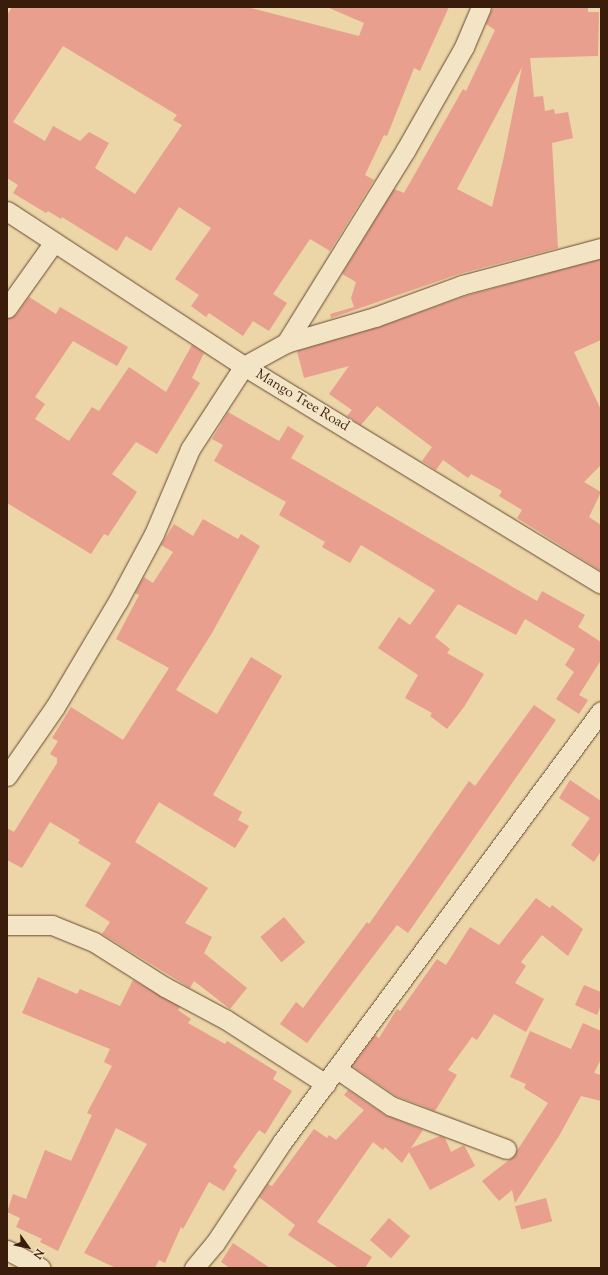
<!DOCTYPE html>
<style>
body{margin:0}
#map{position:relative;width:608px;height:1275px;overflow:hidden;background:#ecd5a7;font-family:"Sorts Mill Goudy",serif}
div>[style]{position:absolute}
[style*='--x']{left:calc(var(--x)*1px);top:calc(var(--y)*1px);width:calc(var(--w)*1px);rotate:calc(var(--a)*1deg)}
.building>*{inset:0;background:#e89f8d;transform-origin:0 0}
.roads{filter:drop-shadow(0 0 1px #664a31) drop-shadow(0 0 1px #664a31)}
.minor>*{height:19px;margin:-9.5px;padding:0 9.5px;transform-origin:9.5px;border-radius:9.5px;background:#f3e4c6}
span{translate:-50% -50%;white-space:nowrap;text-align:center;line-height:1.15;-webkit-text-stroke:3.5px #f3e4c6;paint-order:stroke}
.street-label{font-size:14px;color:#391c0a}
.frame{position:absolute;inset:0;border:8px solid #391c0a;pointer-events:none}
.north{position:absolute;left:8px;top:1227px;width:40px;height:40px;-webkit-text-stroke:3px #f3e4c6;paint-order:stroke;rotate:123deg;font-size:11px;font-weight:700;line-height:16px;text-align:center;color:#391c0a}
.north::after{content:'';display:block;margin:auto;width:14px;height:18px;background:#391c0a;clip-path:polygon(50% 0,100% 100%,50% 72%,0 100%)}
</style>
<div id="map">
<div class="building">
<div style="clip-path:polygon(evenodd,12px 7px,247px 7px,359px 36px,364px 23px,327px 7px,449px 7px,420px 71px,414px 68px,387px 136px,384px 135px,365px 175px,374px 180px,330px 251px,310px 239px,273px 294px,287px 303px,269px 331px,253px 321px,243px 336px,209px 313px,206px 317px,191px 306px,199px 295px,175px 279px,211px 228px,179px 207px,151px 251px,126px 236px,117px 251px,62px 217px,61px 219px,48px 211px,46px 213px,13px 193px,18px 185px,7px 178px,7px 15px,12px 7px,63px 46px,177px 115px,173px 120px,182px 125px,135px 194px,95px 168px,109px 143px,89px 132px,80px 141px,53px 126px,45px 141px,13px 122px,63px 46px)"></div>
<div style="clip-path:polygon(evenodd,493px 7px,588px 7px,588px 12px,599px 12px,598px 56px,530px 58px,534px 97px,543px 96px,545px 111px,554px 109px,555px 114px,568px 112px,573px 138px,552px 143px,558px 248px,459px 274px,331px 318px,330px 314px,354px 307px,351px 298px,356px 282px,342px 274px,394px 189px,404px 193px,463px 89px,466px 91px,495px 30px,486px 24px,493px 7px,522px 67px,504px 156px,492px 207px,457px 189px,522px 67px)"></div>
<div style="clip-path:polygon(601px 259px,601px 340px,574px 352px,601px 410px,601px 465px,584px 482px,601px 492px,589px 517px,601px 525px,601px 571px,517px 518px,522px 510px,499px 496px,502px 491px,471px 474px,468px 478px,443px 460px,436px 470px,422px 461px,432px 447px,377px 406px,361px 425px,347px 416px,352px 410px,329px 394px,349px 366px,304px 378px,297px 351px,379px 327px,465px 296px)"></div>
<div style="clip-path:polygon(29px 297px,56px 314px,60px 307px,128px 347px,117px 366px,73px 341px,35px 397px,45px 404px,35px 419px,69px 441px,92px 407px,99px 411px,129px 367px,166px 392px,192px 345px,204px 353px,192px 378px,200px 383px,157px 454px,136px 442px,112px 474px,137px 492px,108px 536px,104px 534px,91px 554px,7px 503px,7px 319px,16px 315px)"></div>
<div style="clip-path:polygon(228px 412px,279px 441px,288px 426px,304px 436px,291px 458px,537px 601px,542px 591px,585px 615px,578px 627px,601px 642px,601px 660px,579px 695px,588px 700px,579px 714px,556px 699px,574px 672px,565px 665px,575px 649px,525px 619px,516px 635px,458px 604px,435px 637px,450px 649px,447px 653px,484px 674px,464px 707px,447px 729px,430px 716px,432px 713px,405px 698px,418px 675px,378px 648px,399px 617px,410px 625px,435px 590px,361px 545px,350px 563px,322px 547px,325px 542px,279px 515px,286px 502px,214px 461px,223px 445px,212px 439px)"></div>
<div style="clip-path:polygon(203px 519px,238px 539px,241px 534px,260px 546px,212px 633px,176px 690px,217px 714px,251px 657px,282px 676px,213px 795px,242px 812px,238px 820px,249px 826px,235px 848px,159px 802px,135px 842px,208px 888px,185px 923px,212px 937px,204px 953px,247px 988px,230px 1009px,194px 981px,190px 988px,102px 934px,110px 922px,85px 906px,111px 863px,78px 843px,80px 840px,50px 822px,22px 868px,7px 860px,7px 828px,14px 832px,57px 763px,57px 758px,50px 754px,58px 741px,52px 738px,71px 707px,123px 740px,169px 668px,116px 639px,139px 595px,135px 593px,144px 577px,153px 583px,173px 552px,161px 545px,174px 524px,193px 536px)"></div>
<div style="clip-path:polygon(534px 705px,556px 720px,408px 933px,397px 925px,307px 1043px,280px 1024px,296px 1002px,303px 1008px,367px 922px,369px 924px,469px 781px,475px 786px)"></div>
<div style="clip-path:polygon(570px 780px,601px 801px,601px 851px,594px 862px,571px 845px,590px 818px,559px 798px)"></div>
<div style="clip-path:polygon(536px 898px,550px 908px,552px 905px,583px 929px,568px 956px,542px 935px,521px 962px,526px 966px,515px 983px,544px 999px,526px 1032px,494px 1014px,477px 1040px,472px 1037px,448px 1070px,457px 1075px,435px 1111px,396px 1096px,352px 1066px,375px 1035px,379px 1038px,397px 1009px,400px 1011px,437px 959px,446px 965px,470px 927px,499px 945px)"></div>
<div style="left:284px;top:917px;width:33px;height:31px;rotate:50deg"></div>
<div style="clip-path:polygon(38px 977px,77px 994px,80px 989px,120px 1006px,133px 980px,180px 1007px,178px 1010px,191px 1019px,188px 1023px,225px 1044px,227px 1041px,277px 1072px,273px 1079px,292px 1091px,265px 1134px,259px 1130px,233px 1167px,237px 1170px,224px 1191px,209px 1182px,183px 1229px,181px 1227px,165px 1263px,159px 1260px,155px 1268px,116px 1268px,84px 1253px,147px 1144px,116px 1128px,58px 1251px,40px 1242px,42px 1239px,16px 1227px,20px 1218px,7px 1212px,13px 1194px,26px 1199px,45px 1150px,71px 1161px,92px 1115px,87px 1113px,112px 1066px,104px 1062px,110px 1049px,22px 1013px)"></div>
<div style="clip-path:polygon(584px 985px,601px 992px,601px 1005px,597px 1015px,575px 1005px)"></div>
<div style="clip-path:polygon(583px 1023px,601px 1031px,601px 1059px,594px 1073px,601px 1075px,601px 1101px,581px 1096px,559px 1136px,515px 1203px,512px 1190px,499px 1201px,482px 1181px,513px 1157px,548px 1103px,524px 1088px,526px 1084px,510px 1077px,530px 1031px,571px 1049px)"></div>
<div style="clip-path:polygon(348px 1090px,385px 1115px,423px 1130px,411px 1148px,440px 1136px,445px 1138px,451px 1152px,464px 1145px,475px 1166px,430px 1190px,409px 1152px,402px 1163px,385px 1147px,383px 1150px,373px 1142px,317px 1222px,372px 1257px,365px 1268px,339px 1268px,288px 1235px,295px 1225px,259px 1197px,268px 1184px,272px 1186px,314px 1129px,327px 1138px,329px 1135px,336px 1140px,364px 1110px,344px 1095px)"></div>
<div style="left:546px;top:1198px;width:24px;height:32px;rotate:75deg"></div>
<div style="left:389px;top:1218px;width:28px;height:29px;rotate:41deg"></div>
<div style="clip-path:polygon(233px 1243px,270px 1268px,230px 1268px,221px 1262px)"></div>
</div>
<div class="roads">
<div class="minor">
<div style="--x:7;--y:211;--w:283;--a:33.2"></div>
<div style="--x:244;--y:366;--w:418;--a:31.4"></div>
<div style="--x:7;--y:308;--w:81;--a:-54.5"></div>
<div style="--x:286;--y:343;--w:226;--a:-58.2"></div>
<div style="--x:405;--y:151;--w:120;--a:-60.4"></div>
<div style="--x:464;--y:47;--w:43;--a:-67"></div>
<div style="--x:7;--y:776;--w:84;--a:-55.2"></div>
<div style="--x:55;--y:707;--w:123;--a:-59.3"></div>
<div style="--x:118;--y:601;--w:76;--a:-61.8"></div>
<div style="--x:154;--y:534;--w:92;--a:-67"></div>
<div style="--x:190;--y:449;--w:99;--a:-57"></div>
<div style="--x:244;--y:366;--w:48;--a:-28.7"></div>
<div style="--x:286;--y:343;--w:93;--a:-16.3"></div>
<div style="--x:375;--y:317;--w:93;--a:-20.2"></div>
<div style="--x:462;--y:285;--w:144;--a:-14.9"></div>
<div style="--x:7;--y:925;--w:45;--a:0"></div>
<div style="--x:52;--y:925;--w:45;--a:22"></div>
<div style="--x:94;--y:942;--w:84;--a:32.4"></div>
<div style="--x:165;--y:987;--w:68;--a:28.1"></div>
<div style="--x:225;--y:1019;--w:120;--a:32.8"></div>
<div style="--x:337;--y:1069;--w:65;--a:34.4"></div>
<div style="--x:391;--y:1106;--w:123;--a:20.5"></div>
<div style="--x:7;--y:1250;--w:38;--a:28"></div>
<div style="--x:194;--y:1268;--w:33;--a:-50"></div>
<div style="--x:215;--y:1243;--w:121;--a:-56.4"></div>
<div style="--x:282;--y:1142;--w:536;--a:-53.49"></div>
</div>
</div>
<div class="street-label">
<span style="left:302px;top:401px;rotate:31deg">Mango Tree Road</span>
</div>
<div class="frame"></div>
<div class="north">N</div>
</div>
